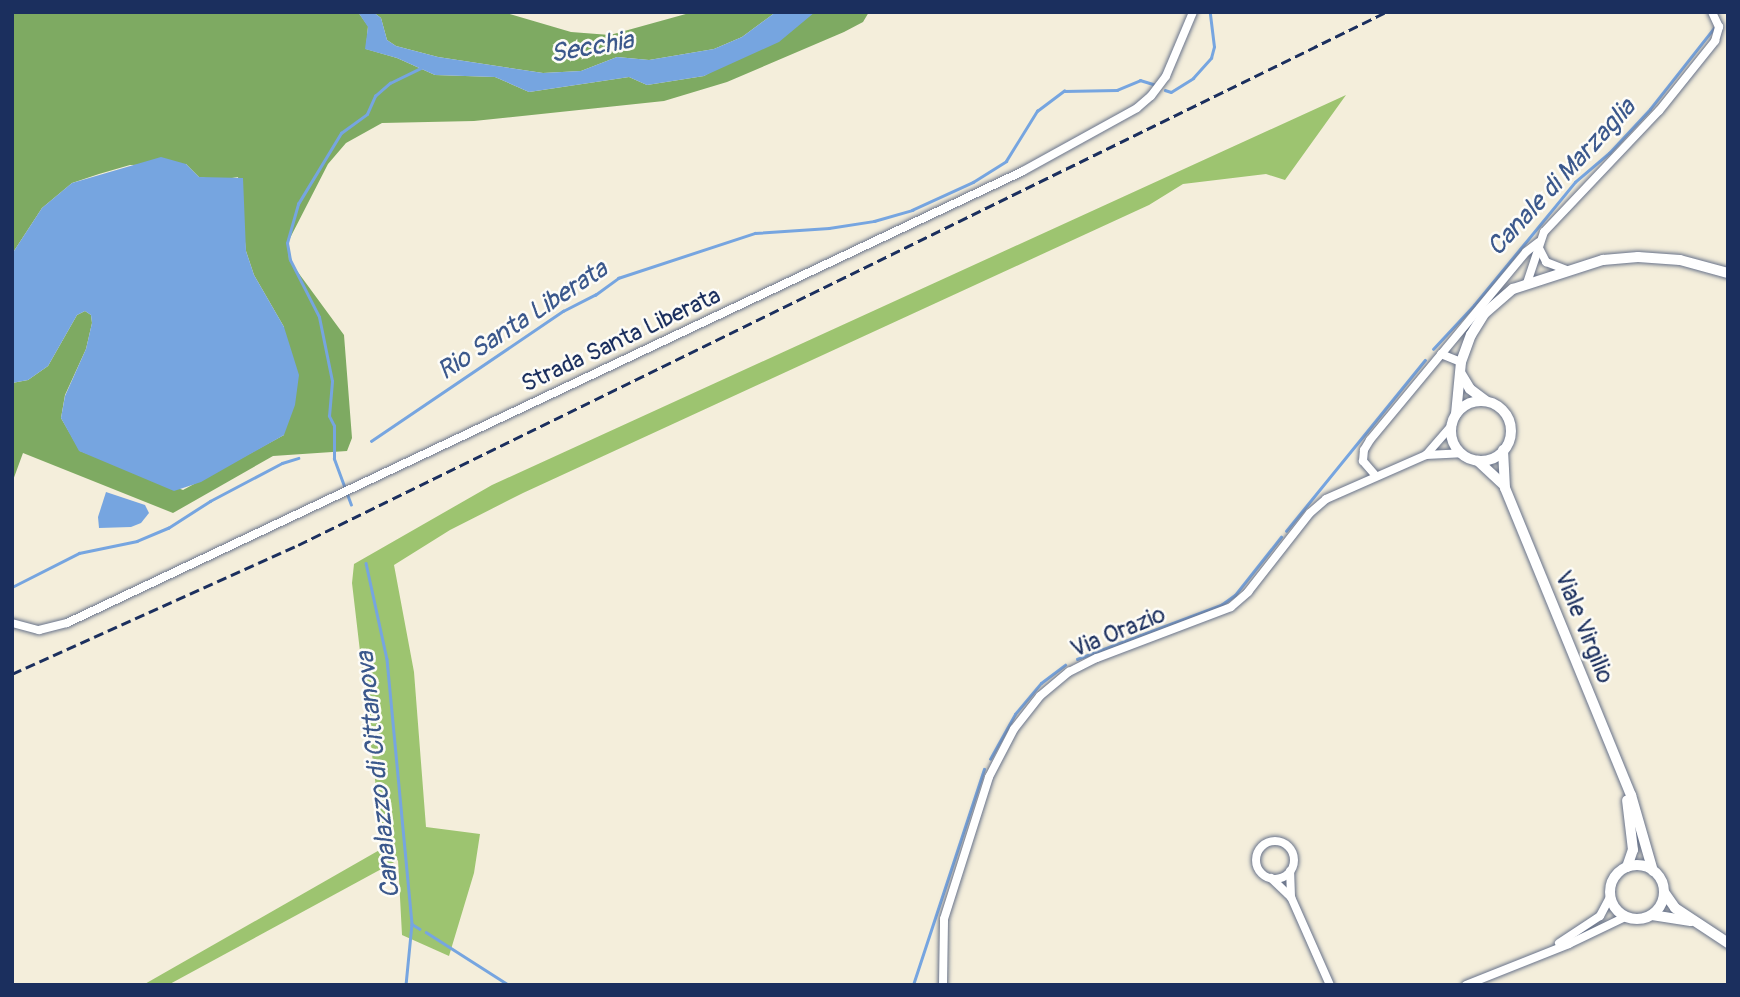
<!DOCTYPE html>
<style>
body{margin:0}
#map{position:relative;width:1740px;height:997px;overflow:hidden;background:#f4eedb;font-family:Pangolin,sans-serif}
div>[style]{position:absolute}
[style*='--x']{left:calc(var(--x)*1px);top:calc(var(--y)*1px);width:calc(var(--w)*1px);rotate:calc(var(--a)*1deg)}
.green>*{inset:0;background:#9dc470}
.forest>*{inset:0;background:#7eaa62}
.water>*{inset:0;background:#76a5e0}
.stream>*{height:2.5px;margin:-1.25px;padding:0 1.25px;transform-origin:1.25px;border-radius:1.25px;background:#76a5e0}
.roads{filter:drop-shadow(0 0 2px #67728a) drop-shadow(0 0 2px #67728a)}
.minor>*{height:8px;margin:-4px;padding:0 4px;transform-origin:4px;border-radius:4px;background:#fff}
.minor>.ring{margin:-4px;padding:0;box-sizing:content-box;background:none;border:8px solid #fff;border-radius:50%}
.tertiary>*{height:10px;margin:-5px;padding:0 5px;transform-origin:5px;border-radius:5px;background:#fff}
.tertiary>.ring{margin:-5px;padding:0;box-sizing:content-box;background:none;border:10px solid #fff;border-radius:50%}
.rail>*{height:2.5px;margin-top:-1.25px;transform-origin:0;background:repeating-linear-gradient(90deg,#1b2f5e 0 10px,transparent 0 15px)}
span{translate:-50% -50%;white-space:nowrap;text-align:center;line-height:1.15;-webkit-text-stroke:5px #fdfcf7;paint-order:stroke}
.street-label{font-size:24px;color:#1b2f5e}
.water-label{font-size:26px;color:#3b588c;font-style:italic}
.frame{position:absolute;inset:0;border:14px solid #1b2f5e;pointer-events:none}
</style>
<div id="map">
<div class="green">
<div style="clip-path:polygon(1346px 95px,1285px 180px,1266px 174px,1183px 184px,1149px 205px,523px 493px,450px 530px,394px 565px,414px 672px,426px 827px,480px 834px,474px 873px,449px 956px,402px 935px,398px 860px,168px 985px,143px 985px,383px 848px,352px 583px,354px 564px,492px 485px)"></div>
</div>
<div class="forest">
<div style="clip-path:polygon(12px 12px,358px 12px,368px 26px,366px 49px,397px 58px,435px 75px,495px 77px,529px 92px,629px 77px,647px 85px,704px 76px,815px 12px,869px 12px,863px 22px,844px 32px,727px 82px,664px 101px,474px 121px,382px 123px,346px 143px,328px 164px,288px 242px,289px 260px,344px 335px,352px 438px,347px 451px,273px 456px,173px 513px,23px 453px,12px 483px,12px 383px,28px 380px,48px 366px,77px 315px,85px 311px,91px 315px,92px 323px,86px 349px,65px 395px,61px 418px,80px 451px,183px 490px,284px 435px,284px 327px,254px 275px,246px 251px,238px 177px,220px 180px,199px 177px,186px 164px,130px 165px,99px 174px,72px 183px,42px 208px,12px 254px)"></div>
<div style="clip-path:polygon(373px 12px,503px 12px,571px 32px,610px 35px,693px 12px,776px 12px,742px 37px,714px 49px,649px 60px,617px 57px,581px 71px,543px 73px,438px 57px,396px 46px,387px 40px,381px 18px)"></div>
</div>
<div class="water">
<div style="clip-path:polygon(358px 12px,373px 12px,381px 18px,387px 40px,396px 46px,438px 57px,543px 73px,581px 71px,617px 57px,649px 60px,714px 49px,742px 37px,776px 12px,815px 12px,779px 42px,704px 76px,647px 85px,629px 77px,529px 92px,495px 77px,435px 75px,397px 58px,365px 49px,368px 27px)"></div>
<div style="clip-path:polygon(161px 157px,186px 164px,199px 177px,243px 178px,246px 251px,254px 275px,284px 327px,299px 375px,295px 405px,284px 435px,201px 482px,174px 491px,79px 451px,61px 418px,65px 396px,86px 349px,92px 323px,91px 315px,85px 311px,77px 315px,48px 366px,28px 380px,12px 383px,12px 254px,42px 208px,72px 183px)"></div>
<div style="clip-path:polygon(106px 492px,145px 505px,149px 513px,141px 523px,131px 527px,99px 528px,98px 517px)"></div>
</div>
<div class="stream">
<div style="--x:1165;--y:90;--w:6;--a:18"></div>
<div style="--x:1171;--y:92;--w:26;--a:-32"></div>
<div style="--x:1193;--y:78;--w:27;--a:-48"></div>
<div style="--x:1211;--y:58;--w:11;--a:-75"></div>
<div style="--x:1214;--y:47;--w:35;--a:-97"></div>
<div style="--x:1433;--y:349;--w:60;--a:-47"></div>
<div style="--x:1474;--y:305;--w:159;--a:-50.6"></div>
<div style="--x:1575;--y:182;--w:45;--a:-40.5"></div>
<div style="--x:1609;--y:153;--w:60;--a:-47"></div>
<div style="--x:1650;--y:109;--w:103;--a:-51.7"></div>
<div style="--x:371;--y:441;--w:232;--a:-34.1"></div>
<div style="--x:563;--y:311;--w:36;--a:-27"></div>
<div style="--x:595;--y:295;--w:29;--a:-36"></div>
<div style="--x:618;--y:278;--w:144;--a:-18.2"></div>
<div style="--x:755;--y:233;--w:74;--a:-3.9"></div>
<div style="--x:829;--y:228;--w:46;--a:-8.8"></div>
<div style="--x:874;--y:221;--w:40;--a:-16"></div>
<div style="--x:912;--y:210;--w:67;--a:-24.7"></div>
<div style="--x:973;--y:182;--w:39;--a:-32"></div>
<div style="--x:1006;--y:161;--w:59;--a:-58.2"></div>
<div style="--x:1037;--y:111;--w:34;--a:-37"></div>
<div style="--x:1064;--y:91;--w:53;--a:-1.1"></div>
<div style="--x:1117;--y:90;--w:25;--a:-23"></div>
<div style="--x:1140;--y:80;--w:14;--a:17"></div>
<div style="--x:351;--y:505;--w:49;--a:-110.3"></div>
<div style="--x:334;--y:459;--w:33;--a:-90"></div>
<div style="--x:334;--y:426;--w:11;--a:-117"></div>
<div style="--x:329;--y:416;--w:35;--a:-85"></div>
<div style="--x:332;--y:381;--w:65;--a:-101.5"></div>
<div style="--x:319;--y:317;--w:64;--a:-117"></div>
<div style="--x:290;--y:260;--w:17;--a:-100"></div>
<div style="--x:287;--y:243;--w:41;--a:-74.2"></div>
<div style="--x:298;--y:204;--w:83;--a:-58.8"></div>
<div style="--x:341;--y:133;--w:32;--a:-36"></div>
<div style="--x:367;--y:114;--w:20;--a:-66"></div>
<div style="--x:375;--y:96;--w:20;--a:-41"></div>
<div style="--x:390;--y:83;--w:34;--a:-26"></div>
<div style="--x:1286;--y:531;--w:220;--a:-50.9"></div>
<div style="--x:366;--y:563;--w:98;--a:77.7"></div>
<div style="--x:387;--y:659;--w:266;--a:84.6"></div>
<div style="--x:412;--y:924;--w:61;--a:95.6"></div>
<div style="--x:12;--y:587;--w:75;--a:-26.9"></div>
<div style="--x:79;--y:553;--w:59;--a:-11.7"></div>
<div style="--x:137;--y:541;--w:34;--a:-23"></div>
<div style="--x:168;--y:528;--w:50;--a:-32.7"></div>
<div style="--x:210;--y:501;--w:81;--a:-27.8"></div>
<div style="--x:282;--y:463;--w:17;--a:-17"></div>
<div style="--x:1077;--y:659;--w:154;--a:-20.6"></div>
<div style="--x:1221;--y:605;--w:17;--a:-36"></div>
<div style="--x:1235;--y:595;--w:74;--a:-51.6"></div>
<div style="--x:990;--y:759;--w:51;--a:-60.9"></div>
<div style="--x:1015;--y:714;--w:40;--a:-50"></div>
<div style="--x:1041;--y:683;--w:30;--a:-37"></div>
<div style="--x:412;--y:924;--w:9;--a:32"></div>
<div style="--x:426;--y:932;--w:98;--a:32.6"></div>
<div style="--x:913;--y:985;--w:227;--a:-71.8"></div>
</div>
<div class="roads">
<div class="minor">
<div style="--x:1539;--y:248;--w:16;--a:63"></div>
<div style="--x:1546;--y:262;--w:22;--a:21"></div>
<div style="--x:1527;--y:283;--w:54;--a:-71.6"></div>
<div style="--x:1544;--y:232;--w:167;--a:-46.5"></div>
<div style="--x:1659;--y:111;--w:90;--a:-51.3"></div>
<div style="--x:1715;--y:41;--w:15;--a:-74"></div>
<div style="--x:1719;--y:27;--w:17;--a:-115"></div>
<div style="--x:1441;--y:354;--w:22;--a:22"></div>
<div style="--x:1426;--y:455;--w:40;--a:-49"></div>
<div style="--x:1376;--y:476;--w:20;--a:-131"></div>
<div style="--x:1363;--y:461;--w:11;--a:-85"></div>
<div style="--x:1364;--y:450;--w:12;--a:-59"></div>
<div style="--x:1370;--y:440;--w:244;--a:-50.3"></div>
<div style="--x:1526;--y:252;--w:16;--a:-38"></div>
<div style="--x:12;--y:623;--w:28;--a:15"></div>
<div style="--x:39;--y:630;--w:29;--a:-14"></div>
<div style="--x:67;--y:623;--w:1057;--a:-25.3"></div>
<div style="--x:1023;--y:171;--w:130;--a:-28.9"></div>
<div style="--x:1137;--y:108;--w:18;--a:-41"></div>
<div style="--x:1151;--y:96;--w:25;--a:-53"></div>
<div style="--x:1166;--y:76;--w:69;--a:-67.1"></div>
<div class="ring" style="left:1256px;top:841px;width:30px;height:30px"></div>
<div style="--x:1271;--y:878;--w:28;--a:44"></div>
<div style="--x:1291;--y:897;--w:26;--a:-92"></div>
<div style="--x:1291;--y:897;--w:96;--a:66.1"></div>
<div style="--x:1559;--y:943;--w:49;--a:-33.4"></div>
<div style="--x:1600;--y:916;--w:21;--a:-62"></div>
<div style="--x:943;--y:985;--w:66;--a:-89.1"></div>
<div style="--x:944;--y:919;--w:149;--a:-72.4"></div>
<div style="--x:989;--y:777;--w:54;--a:-62.5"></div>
<div style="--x:1014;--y:729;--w:42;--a:-51.8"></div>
<div style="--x:1040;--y:696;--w:38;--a:-40"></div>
<div style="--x:1069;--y:672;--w:31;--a:-27"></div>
<div style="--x:1097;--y:658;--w:143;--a:-20.8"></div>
<div style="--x:1231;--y:607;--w:23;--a:-41"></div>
<div style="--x:1248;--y:592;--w:100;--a:-51.9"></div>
<div style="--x:1310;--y:513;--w:21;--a:-41"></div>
<div style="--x:1326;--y:499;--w:109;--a:-23.7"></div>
<div style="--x:1426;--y:455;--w:35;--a:-3"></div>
<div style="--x:1466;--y:985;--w:111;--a:-21.7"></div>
<div style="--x:1569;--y:944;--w:62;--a:-25.7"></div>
</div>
<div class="tertiary">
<div style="--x:1461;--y:374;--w:17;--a:59"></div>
<div style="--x:1470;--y:389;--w:20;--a:37"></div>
<div class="ring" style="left:1451px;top:401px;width:50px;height:50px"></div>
<div style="--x:1456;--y:414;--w:52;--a:-84.5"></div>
<div style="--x:1461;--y:362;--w:29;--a:-70"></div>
<div style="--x:1471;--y:335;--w:26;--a:-58"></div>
<div style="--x:1485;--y:313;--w:37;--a:-41"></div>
<div style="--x:1513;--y:289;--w:95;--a:-17.9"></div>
<div style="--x:1603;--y:260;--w:35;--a:-5"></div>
<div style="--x:1638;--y:257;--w:42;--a:4.1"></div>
<div style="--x:1680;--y:260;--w:50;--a:15.2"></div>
<div style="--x:1503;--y:450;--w:38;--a:87"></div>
<div style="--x:1505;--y:488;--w:332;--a:67.7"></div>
<div style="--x:1631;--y:795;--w:79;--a:73.9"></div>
<div style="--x:1478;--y:461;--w:34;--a:43"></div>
<div class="ring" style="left:1610px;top:865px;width:44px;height:44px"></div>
<div style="--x:1627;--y:867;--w:18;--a:-71"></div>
<div style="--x:1633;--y:850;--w:50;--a:-96.8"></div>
<div style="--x:1664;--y:892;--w:19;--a:55"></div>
<div style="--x:1675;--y:908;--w:64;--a:33.4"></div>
<div style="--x:1652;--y:915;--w:39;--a:9"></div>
</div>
</div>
<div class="rail">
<div style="--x:12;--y:674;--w:314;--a:-24.3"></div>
<div style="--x:298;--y:545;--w:1212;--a:-26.1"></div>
</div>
<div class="street-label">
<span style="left:621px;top:340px;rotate:-25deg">Strada Santa Liberata</span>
<span style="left:1584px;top:627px;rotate:68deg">Viale Virgilio</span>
<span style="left:1118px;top:632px;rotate:-22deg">Via Orazio</span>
</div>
<div class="water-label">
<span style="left:592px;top:48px;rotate:-10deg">Secchia</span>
<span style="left:1562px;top:178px;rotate:-47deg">Canale di Marzaglia</span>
<span style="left:523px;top:321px;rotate:-33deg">Rio Santa Liberata</span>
<span style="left:379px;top:775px;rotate:-96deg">Canalazzo di Cittanova</span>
</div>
<div class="frame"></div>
</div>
